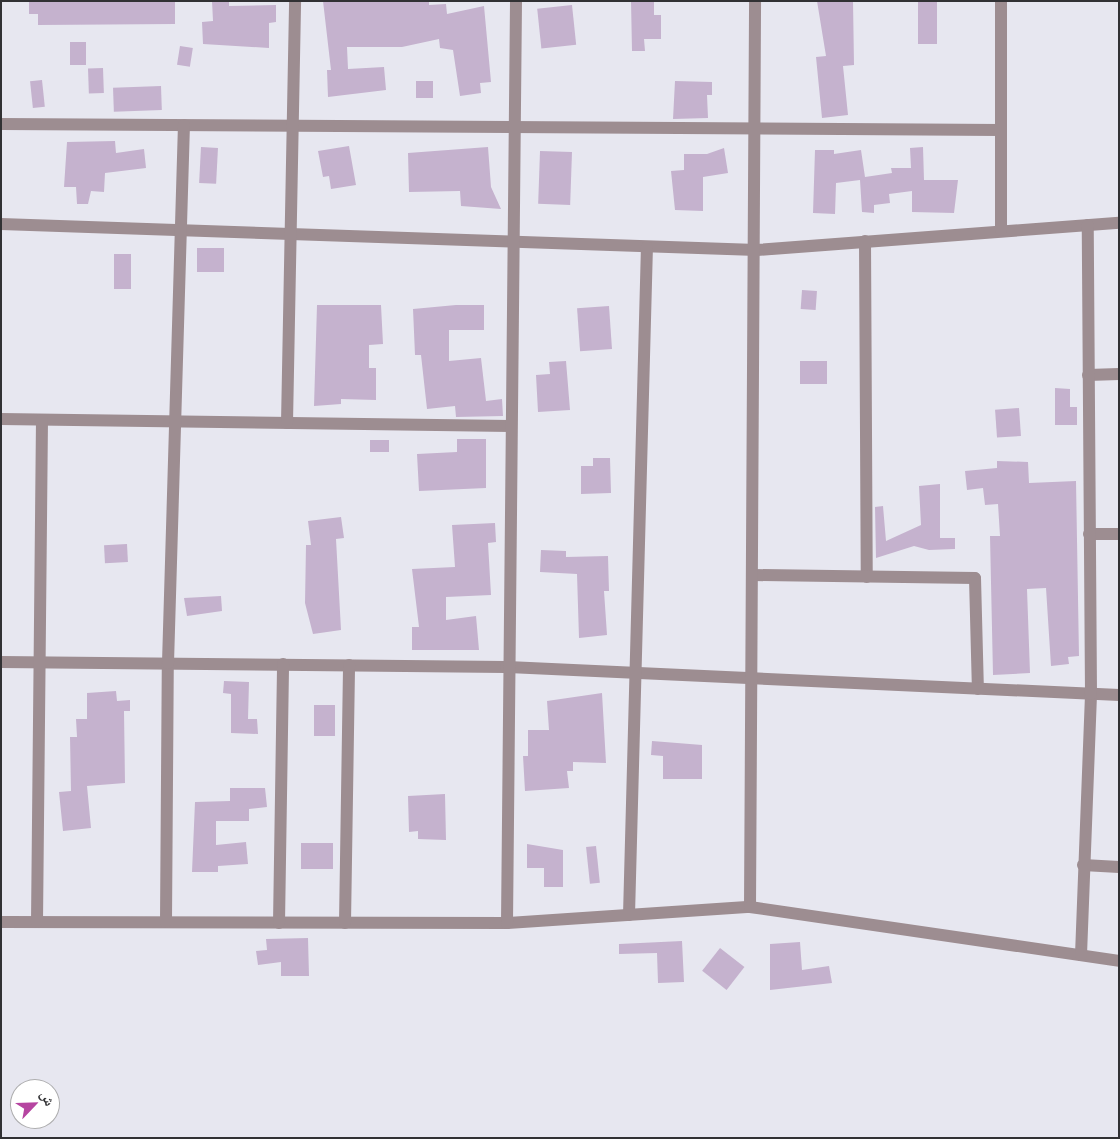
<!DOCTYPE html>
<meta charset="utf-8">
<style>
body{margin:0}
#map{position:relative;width:1120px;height:1139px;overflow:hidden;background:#e7e7f0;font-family:"Source Serif 4","Noto Naskh Arabic",serif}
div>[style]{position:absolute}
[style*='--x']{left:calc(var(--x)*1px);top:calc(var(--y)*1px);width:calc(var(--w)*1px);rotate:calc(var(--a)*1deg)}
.building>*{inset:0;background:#c5b2ce;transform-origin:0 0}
.minor>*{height:12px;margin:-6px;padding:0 6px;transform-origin:6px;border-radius:6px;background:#9d8d91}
span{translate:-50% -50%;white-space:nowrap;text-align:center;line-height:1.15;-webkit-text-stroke:4px #fff;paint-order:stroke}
.frame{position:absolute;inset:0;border:2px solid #313134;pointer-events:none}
.north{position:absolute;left:10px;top:1079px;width:50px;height:50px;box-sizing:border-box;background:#fff;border:1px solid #adadae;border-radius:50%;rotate:66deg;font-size:14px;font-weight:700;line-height:20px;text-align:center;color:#313134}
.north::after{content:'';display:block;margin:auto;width:18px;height:22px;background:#b645a1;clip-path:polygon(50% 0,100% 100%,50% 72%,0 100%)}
</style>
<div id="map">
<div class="building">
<div style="clip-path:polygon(29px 1px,175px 2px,175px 24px,38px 25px,38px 14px,29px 14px)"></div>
<div style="clip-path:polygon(212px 1px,229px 1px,229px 6px,276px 5px,276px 22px,269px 23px,269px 48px,203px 44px,202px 22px,213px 21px)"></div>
<div style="clip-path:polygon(323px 1px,429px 1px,429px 5px,446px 4px,447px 14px,484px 6px,491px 82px,480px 83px,481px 93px,460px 96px,453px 50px,440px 48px,439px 39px,402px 47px,347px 47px,348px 69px,384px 67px,386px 90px,328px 97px,327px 70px,331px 70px)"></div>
<div style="clip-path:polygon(631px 1px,654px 1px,654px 15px,661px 15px,661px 39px,644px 39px,645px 51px,632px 51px)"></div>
<div style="clip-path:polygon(817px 1px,853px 1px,854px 65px,843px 66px,848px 115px,822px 118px,816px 57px,826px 56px)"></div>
<div style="left:918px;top:1px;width:19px;height:43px"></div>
<div style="left:572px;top:5px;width:40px;height:35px;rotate:84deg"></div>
<div style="left:86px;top:42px;width:23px;height:16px;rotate:90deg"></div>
<div style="left:180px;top:46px;width:13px;height:19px;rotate:9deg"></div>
<div style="left:103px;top:68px;width:25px;height:15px;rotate:88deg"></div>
<div style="left:42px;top:80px;width:27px;height:12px;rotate:84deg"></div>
<div style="left:433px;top:81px;width:17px;height:17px;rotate:90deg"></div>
<div style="clip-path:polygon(675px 81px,712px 82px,712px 95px,707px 95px,708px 118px,673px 119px)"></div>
<div style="left:161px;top:86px;width:24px;height:48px;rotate:88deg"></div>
<div style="clip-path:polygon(115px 141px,116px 153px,144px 149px,146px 168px,105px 173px,104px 192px,91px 191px,88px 204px,77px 204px,76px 187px,64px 187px,67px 142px)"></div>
<div style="clip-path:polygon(349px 146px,356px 185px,331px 189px,329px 176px,323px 177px,318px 151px)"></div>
<div style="left:201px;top:147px;width:17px;height:36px;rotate:3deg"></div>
<div style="clip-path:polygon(488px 147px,491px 187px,501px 209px,461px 206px,460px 191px,409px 192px,408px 153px)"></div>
<div style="clip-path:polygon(923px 147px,924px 180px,958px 180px,954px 213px,912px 212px,912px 191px,889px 194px,890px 203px,874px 205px,874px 213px,862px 212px,860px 180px,836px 183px,835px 214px,813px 213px,815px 150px,834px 150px,834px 154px,861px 150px,865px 177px,892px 173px,891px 168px,911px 168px,910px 148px)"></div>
<div style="clip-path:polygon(724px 148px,728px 173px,703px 177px,703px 211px,675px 210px,671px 171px,684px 170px,684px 154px,707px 154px)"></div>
<div style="left:572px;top:152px;width:53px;height:32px;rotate:92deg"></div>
<div style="left:197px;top:248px;width:27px;height:24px"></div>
<div style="left:114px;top:254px;width:17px;height:35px"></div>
<div style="left:802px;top:290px;width:15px;height:19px;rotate:4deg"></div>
<div style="clip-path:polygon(317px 305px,381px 305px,383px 344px,369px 345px,369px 368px,376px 368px,376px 400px,341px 399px,341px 404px,314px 406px)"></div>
<div style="clip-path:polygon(456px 305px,484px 305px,484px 330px,449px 330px,449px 361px,481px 358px,486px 401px,502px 399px,503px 416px,456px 417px,455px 406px,427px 409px,421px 355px,415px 355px,413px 309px)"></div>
<div style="left:609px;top:306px;width:43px;height:32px;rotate:86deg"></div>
<div style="clip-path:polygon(566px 361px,570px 410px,538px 412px,536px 375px,550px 374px,549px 362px)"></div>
<div style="left:800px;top:361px;width:27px;height:23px"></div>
<div style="clip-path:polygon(1055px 388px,1070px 389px,1070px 407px,1077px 407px,1077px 425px,1055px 425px)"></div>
<div style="left:1019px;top:408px;width:28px;height:24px;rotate:86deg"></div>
<div style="clip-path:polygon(457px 439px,486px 439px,486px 488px,419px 491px,417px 454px,457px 452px)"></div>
<div style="left:370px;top:440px;width:19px;height:12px"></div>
<div style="clip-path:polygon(593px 458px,610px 458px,611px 493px,581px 494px,581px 466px,593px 466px)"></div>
<div style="clip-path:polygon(997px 461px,1028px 462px,1029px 483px,1076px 481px,1079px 656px,1068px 657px,1069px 664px,1051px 666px,1046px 588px,1027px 589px,1030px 673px,993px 675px,990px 536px,1000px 536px,998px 504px,985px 505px,983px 488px,967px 490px,965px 471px,997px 468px)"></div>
<div style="clip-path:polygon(940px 484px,940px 538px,955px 538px,955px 549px,929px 550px,914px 546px,876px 558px,875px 507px,883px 506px,886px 541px,921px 525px,919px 486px)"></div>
<div style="clip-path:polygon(341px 517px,344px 538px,336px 539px,341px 630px,313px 634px,305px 603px,306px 545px,311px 545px,308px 521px)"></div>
<div style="clip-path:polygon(495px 523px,496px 542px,488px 543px,491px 595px,446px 597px,446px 620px,476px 616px,479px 650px,412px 650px,412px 627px,419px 627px,412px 569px,455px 567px,452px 525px)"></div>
<div style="left:127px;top:544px;width:18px;height:23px;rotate:87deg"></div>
<div style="clip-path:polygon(541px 550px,566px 551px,566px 557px,608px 556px,609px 591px,604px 591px,607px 635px,579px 638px,577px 574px,540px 572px)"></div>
<div style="clip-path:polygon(221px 596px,222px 611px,187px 616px,184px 598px)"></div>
<div style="clip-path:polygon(224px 681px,249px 682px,248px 719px,257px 719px,258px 734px,231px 733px,231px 694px,223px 693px)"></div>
<div style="clip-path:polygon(116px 691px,117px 701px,130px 700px,130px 711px,124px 711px,125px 783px,87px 786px,91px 828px,63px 831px,59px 792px,71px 791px,70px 737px,77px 737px,76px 719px,87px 719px,87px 693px)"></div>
<div style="clip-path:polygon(602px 693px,606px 763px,573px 762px,573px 771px,567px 771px,569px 788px,525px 791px,523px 756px,528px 756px,528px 730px,549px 730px,547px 701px)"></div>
<div style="left:314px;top:705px;width:21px;height:31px"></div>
<div style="clip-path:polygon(652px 741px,702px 745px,702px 779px,663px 779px,663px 756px,651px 755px)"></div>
<div style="clip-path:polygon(230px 788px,265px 788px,267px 807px,249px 809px,249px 821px,216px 821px,216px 845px,246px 842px,248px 864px,218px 866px,218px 872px,192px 872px,195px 802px,230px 801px)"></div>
<div style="clip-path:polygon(445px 794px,446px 840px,418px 839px,418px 831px,409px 832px,408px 796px)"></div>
<div style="left:301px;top:843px;width:32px;height:26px"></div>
<div style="clip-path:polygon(527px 844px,563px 850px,563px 887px,544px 887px,544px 868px,527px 868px)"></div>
<div style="left:596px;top:846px;width:37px;height:10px;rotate:84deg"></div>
<div style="clip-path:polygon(308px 938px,309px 976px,281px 976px,281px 962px,258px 965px,256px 951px,267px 950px,266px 939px)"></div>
<div style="clip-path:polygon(682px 941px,684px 982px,658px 983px,657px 953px,619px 954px,619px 944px)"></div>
<div style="clip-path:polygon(800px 942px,802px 970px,829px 966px,832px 983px,770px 990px,770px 944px)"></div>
<div style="left:720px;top:948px;width:31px;height:29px;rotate:38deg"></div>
</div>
<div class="minor">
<div style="--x:1;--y:124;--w:1000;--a:0.34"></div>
<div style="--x:1;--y:224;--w:756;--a:1.97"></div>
<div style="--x:757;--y:250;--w:363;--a:-4.3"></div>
<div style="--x:1001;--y:230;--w:229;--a:-90"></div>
<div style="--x:865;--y:241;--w:336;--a:89.7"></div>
<div style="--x:1088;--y:375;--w:31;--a:-2"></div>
<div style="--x:1;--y:419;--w:509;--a:0.79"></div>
<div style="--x:287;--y:423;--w:422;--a:-88.9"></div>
<div style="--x:1089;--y:534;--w:30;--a:0"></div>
<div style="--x:754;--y:575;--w:221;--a:0.8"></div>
<div style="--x:975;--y:578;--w:111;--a:88.5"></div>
<div style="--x:1;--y:662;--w:505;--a:0.57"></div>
<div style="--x:506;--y:667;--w:614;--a:2.62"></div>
<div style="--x:1083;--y:865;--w:36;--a:3"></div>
<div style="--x:750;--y:907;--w:906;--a:-89.68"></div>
<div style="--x:629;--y:915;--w:668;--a:-88.46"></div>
<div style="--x:1;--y:922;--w:506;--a:0.11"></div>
<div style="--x:507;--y:923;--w:244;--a:-3.8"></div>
<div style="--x:750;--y:907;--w:373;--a:8.3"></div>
<div style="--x:37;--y:922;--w:502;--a:-89.43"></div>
<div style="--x:166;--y:922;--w:259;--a:-89.6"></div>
<div style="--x:168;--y:663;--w:538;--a:-88.3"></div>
<div style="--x:279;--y:923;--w:259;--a:-89.1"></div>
<div style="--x:345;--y:923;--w:258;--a:-89.1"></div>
<div style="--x:507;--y:923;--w:922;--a:-89.44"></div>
<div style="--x:1081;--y:955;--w:261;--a:-87.8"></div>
<div style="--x:1091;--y:694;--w:469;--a:-90.4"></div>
</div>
<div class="frame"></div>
<div class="north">ش</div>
</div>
